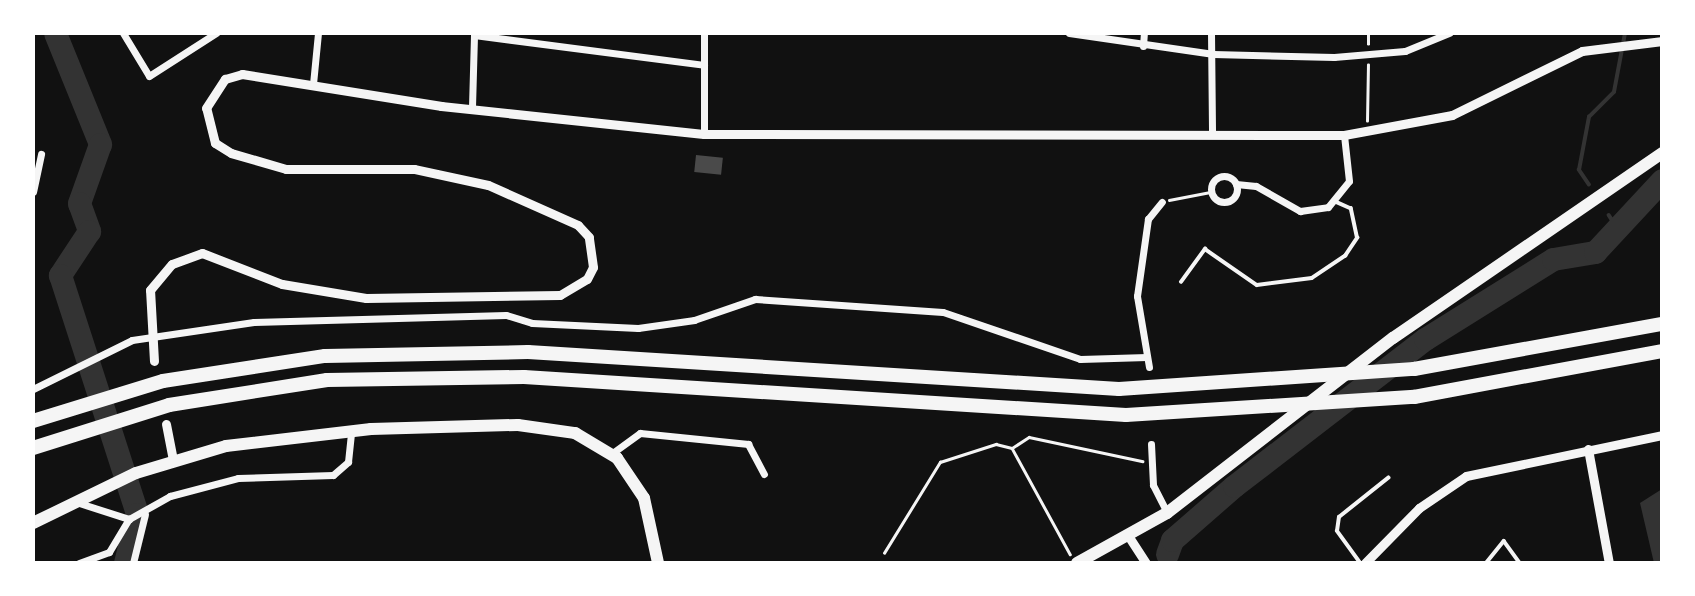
<!DOCTYPE html>
<style>
body{margin:0}
#map{position:relative;width:1695px;height:596px;overflow:hidden;background:#111;font-family:Figtree,sans-serif}
div>[style]{position:absolute}
[style*='--x']{left:calc(var(--x)*1px);top:calc(var(--y)*1px);width:calc(var(--w)*1px);rotate:calc(var(--a)*1deg)}
.water>*{inset:0;background:#333}
.stream>*{height:3.5px;margin:-1.75px;padding:0 1.75px;transform-origin:1.75px;border-radius:1.75px;background:#333}
.river>*{height:23px;margin:-11.5px;padding:0 11.5px;transform-origin:11.5px;border-radius:11.5px;background:#333}
.building>*{inset:0;background:#4a4a4a;transform-origin:0 0}
.path>*{height:2.5px;margin:-1.25px;padding:0 1.25px;transform-origin:1.25px;border-radius:1.25px;background:#f5f5f5}
.service>*{height:3.5px;margin:-1.75px;padding:0 1.75px;transform-origin:1.75px;border-radius:1.75px;background:#f5f5f5}
.minor>*{height:7px;margin:-3.5px;padding:0 3.5px;transform-origin:3.5px;border-radius:3.5px;background:#f5f5f5}
.minor>.ring{margin:-3.5px;padding:0;box-sizing:content-box;background:none;border:7px solid #f5f5f5;border-radius:50%}
.tertiary>*{height:9px;margin:-4.5px;padding:0 4.5px;transform-origin:4.5px;border-radius:4.5px;background:#f5f5f5}
.trunk>*{height:12px;margin:-6px;padding:0 6px;transform-origin:6px;border-radius:6px;background:#f5f5f5}
.motorway>*{height:14px;margin:-7px;padding:0 7px;transform-origin:7px;border-radius:7px;background:#f5f5f5}
span{translate:-50% -50%;white-space:nowrap;text-align:center;line-height:1.15;-webkit-text-stroke:5px #fff;paint-order:stroke}
.frame{position:absolute;inset:0;border:35px solid #fff;pointer-events:none}
</style>
<div id="map">
<div class="water">
<div style="clip-path:polygon(1662px 489px,1662px 563px,1654px 563px,1640px 503px)"></div>
</div>
<div class="stream">
<div style="--x:1589;--y:185;--w:18;--a:-124"></div>
<div style="--x:1579;--y:170;--w:54;--a:-79.3"></div>
<div style="--x:1589;--y:117;--w:35;--a:-45"></div>
<div style="--x:1614;--y:92;--w:60;--a:-79.4"></div>
<div style="--x:1609;--y:215;--w:17;--a:57"></div>
</div>
<div class="river">
<div style="--x:55;--y:33;--w:120;--a:67.9"></div>
<div style="--x:100;--y:144;--w:63;--a:109.6"></div>
<div style="--x:79;--y:203;--w:30;--a:70"></div>
<div style="--x:89;--y:231;--w:53;--a:123.4"></div>
<div style="--x:60;--y:275;--w:251;--a:72.1"></div>
<div style="--x:137;--y:514;--w:50;--a:103.8"></div>
<div style="--x:1167;--y:554;--w:15;--a:-70"></div>
<div style="--x:1172;--y:540;--w:82;--a:-41.1"></div>
<div style="--x:1234;--y:486;--w:241;--a:-37.6"></div>
<div style="--x:1425;--y:339;--w:151;--a:-32"></div>
<div style="--x:1553;--y:259;--w:43;--a:-9.5"></div>
<div style="--x:1595;--y:252;--w:98;--a:-47.1"></div>
</div>
<div class="building">
<div style="left:696px;top:155px;width:27px;height:17px;rotate:6deg"></div>
</div>
<div class="path">
<div style="--x:1368;--y:44;--w:11;--a:-90"></div>
<div style="--x:1367;--y:121;--w:56;--a:-89"></div>
<div style="--x:1169;--y:200;--w:43;--a:-10.8"></div>
<div style="--x:1012;--y:448;--w:20;--a:-33"></div>
<div style="--x:1029;--y:437;--w:116;--a:12"></div>
<div style="--x:884;--y:553;--w:107;--a:-58.4"></div>
<div style="--x:940;--y:462;--w:59;--a:-17.8"></div>
<div style="--x:996;--y:444;--w:16;--a:14"></div>
<div style="--x:1012;--y:448;--w:121;--a:61.3"></div>
</div>
<div class="service">
<div style="--x:1181;--y:282;--w:41;--a:-54"></div>
<div style="--x:1205;--y:249;--w:63;--a:34.7"></div>
<div style="--x:1257;--y:285;--w:55;--a:-7.3"></div>
<div style="--x:1312;--y:278;--w:40;--a:-34"></div>
<div style="--x:1345;--y:256;--w:22;--a:-56"></div>
<div style="--x:1357;--y:238;--w:30;--a:-102"></div>
<div style="--x:1351;--y:209;--w:17;--a:-156"></div>
<div style="--x:1360;--y:563;--w:39;--a:-126"></div>
<div style="--x:1337;--y:531;--w:14;--a:-82"></div>
<div style="--x:1339;--y:517;--w:63;--a:-38.5"></div>
<div style="--x:1486;--y:563;--w:28;--a:-51"></div>
<div style="--x:1504;--y:541;--w:27;--a:54"></div>
</div>
<div class="minor">
<div style="--x:123;--y:33;--w:50;--a:58.8"></div>
<div style="--x:149;--y:76;--w:80;--a:-32.7"></div>
<div style="--x:1069;--y:33;--w:146;--a:8.3"></div>
<div style="--x:1213;--y:54;--w:121;--a:1.4"></div>
<div style="--x:1334;--y:57;--w:71;--a:-4.8"></div>
<div style="--x:1405;--y:51;--w:48;--a:-22.2"></div>
<div style="--x:1211;--y:33;--w:101;--a:89.4"></div>
<div style="--x:1143;--y:46;--w:13;--a:-86"></div>
<div style="--x:313;--y:84;--w:51;--a:-84.4"></div>
<div style="--x:472;--y:107;--w:72;--a:-88.4"></div>
<div style="--x:474;--y:35;--w:232;--a:7.4"></div>
<div style="--x:704;--y:134;--w:101;--a:-90"></div>
<div class="ring" style="left:1211px;top:176px;width:19px;height:19px"></div>
<div style="--x:1236;--y:184;--w:20;--a:6"></div>
<div style="--x:1256;--y:186;--w:51;--a:29.6"></div>
<div style="--x:1300;--y:211;--w:28;--a:-8"></div>
<div style="--x:1328;--y:207;--w:33;--a:-51"></div>
<div style="--x:1349;--y:181;--w:46;--a:-96.2"></div>
<div style="--x:33;--y:192;--w:39;--a:-78"></div>
<div style="--x:1149;--y:367;--w:72;--a:-99.6"></div>
<div style="--x:1137;--y:296;--w:78;--a:-81.9"></div>
<div style="--x:1148;--y:219;--w:22;--a:-51"></div>
<div style="--x:33;--y:389;--w:110;--a:-26.3"></div>
<div style="--x:132;--y:340;--w:123;--a:-8.4"></div>
<div style="--x:254;--y:322;--w:252;--a:-1.6"></div>
<div style="--x:506;--y:315;--w:27;--a:17"></div>
<div style="--x:532;--y:323;--w:106;--a:2.7"></div>
<div style="--x:638;--y:328;--w:57;--a:-8.1"></div>
<div style="--x:694;--y:320;--w:65;--a:-19"></div>
<div style="--x:755;--y:299;--w:188;--a:4"></div>
<div style="--x:943;--y:312;--w:145;--a:18.9"></div>
<div style="--x:1080;--y:359;--w:67;--a:-1.7"></div>
<div style="--x:1151;--y:444;--w:41;--a:87.2"></div>
<div style="--x:1153;--y:485;--w:31;--a:63"></div>
<div style="--x:611;--y:454;--w:36;--a:-36"></div>
<div style="--x:640;--y:433;--w:109;--a:5.8"></div>
<div style="--x:748;--y:444;--w:34;--a:62"></div>
<div style="--x:76;--y:502;--w:56;--a:17.8"></div>
<div style="--x:129;--y:519;--w:47;--a:-29.3"></div>
<div style="--x:170;--y:496;--w:70;--a:-14.8"></div>
<div style="--x:238;--y:478;--w:95;--a:-1.8"></div>
<div style="--x:333;--y:475;--w:20;--a:-41"></div>
<div style="--x:348;--y:462;--w:31;--a:-84"></div>
<div style="--x:79;--y:563;--w:32;--a:-20"></div>
<div style="--x:109;--y:552;--w:39;--a:-59"></div>
<div style="--x:133;--y:563;--w:50;--a:-76.2"></div>
</div>
<div class="tertiary">
<div style="--x:154;--y:361;--w:71;--a:-93.2"></div>
<div style="--x:150;--y:290;--w:34;--a:-50"></div>
<div style="--x:172;--y:264;--w:32;--a:-20"></div>
<div style="--x:202;--y:253;--w:86;--a:21.2"></div>
<div style="--x:282;--y:284;--w:85;--a:9.5"></div>
<div style="--x:366;--y:298;--w:194;--a:-0.9"></div>
<div style="--x:560;--y:295;--w:31;--a:-31"></div>
<div style="--x:587;--y:279;--w:13;--a:-63"></div>
<div style="--x:593;--y:267;--w:30;--a:-98"></div>
<div style="--x:589;--y:237;--w:16;--a:-133"></div>
<div style="--x:578;--y:225;--w:98;--a:-156"></div>
<div style="--x:488;--y:185;--w:76;--a:-167.8"></div>
<div style="--x:414;--y:169;--w:128;--a:180"></div>
<div style="--x:286;--y:169;--w:57;--a:-163.8"></div>
<div style="--x:231;--y:153;--w:19;--a:-148"></div>
<div style="--x:215;--y:143;--w:36;--a:-104"></div>
<div style="--x:206;--y:108;--w:35;--a:-57"></div>
<div style="--x:225;--y:79;--w:18;--a:-16"></div>
<div style="--x:242;--y:74;--w:202;--a:9.1"></div>
<div style="--x:441;--y:106;--w:264;--a:6.1"></div>
<div style="--x:704;--y:134;--w:640;--a:0.09"></div>
<div style="--x:1344;--y:135;--w:110;--a:-10.5"></div>
<div style="--x:1452;--y:115;--w:145;--a:-26.2"></div>
<div style="--x:1582;--y:51;--w:81;--a:-7.1"></div>
<div style="--x:166;--y:424;--w:37;--a:79"></div>
<div style="--x:1588;--y:449;--w:116;--a:79.6"></div>
<div style="--x:1129;--y:537;--w:31;--a:57"></div>
<div style="--x:1365;--y:563;--w:77;--a:-45.5"></div>
<div style="--x:1419;--y:508;--w:57;--a:-34.2"></div>
<div style="--x:1466;--y:476;--w:200;--a:-11.8"></div>
</div>
<div class="trunk">
<div style="--x:33;--y:523;--w:114;--a:-25.9"></div>
<div style="--x:136;--y:473;--w:94;--a:-16.7"></div>
<div style="--x:226;--y:446;--w:146;--a:-6.7"></div>
<div style="--x:371;--y:429;--w:147;--a:-1.6"></div>
<div style="--x:518;--y:425;--w:58;--a:8"></div>
<div style="--x:575;--y:433;--w:49;--a:30.8"></div>
<div style="--x:617;--y:458;--w:48;--a:56"></div>
<div style="--x:644;--y:498;--w:66;--a:77.8"></div>
<div style="--x:1077;--y:563;--w:103;--a:-29.1"></div>
<div style="--x:1167;--y:513;--w:286;--a:-37.8"></div>
<div style="--x:1393;--y:338;--w:326;--a:-34.5"></div>
</div>
<div class="motorway">
<div style="--x:33;--y:421;--w:136;--a:-17.1"></div>
<div style="--x:163;--y:381;--w:164;--a:-8.8"></div>
<div style="--x:325;--y:356;--w:203;--a:-1.1"></div>
<div style="--x:528;--y:352;--w:592;--a:3.58"></div>
<div style="--x:1119;--y:389;--w:296;--a:-3.9"></div>
<div style="--x:1414;--y:369;--w:252;--a:-10.3"></div>
<div style="--x:33;--y:448;--w:143;--a:-17.5"></div>
<div style="--x:169;--y:405;--w:160;--a:-9"></div>
<div style="--x:327;--y:380;--w:197;--a:-0.9"></div>
<div style="--x:524;--y:377;--w:603;--a:3.61"></div>
<div style="--x:1126;--y:415;--w:289;--a:-3.6"></div>
<div style="--x:1414;--y:397;--w:252;--a:-10.5"></div>
</div>
<div class="frame"></div>
</div>
